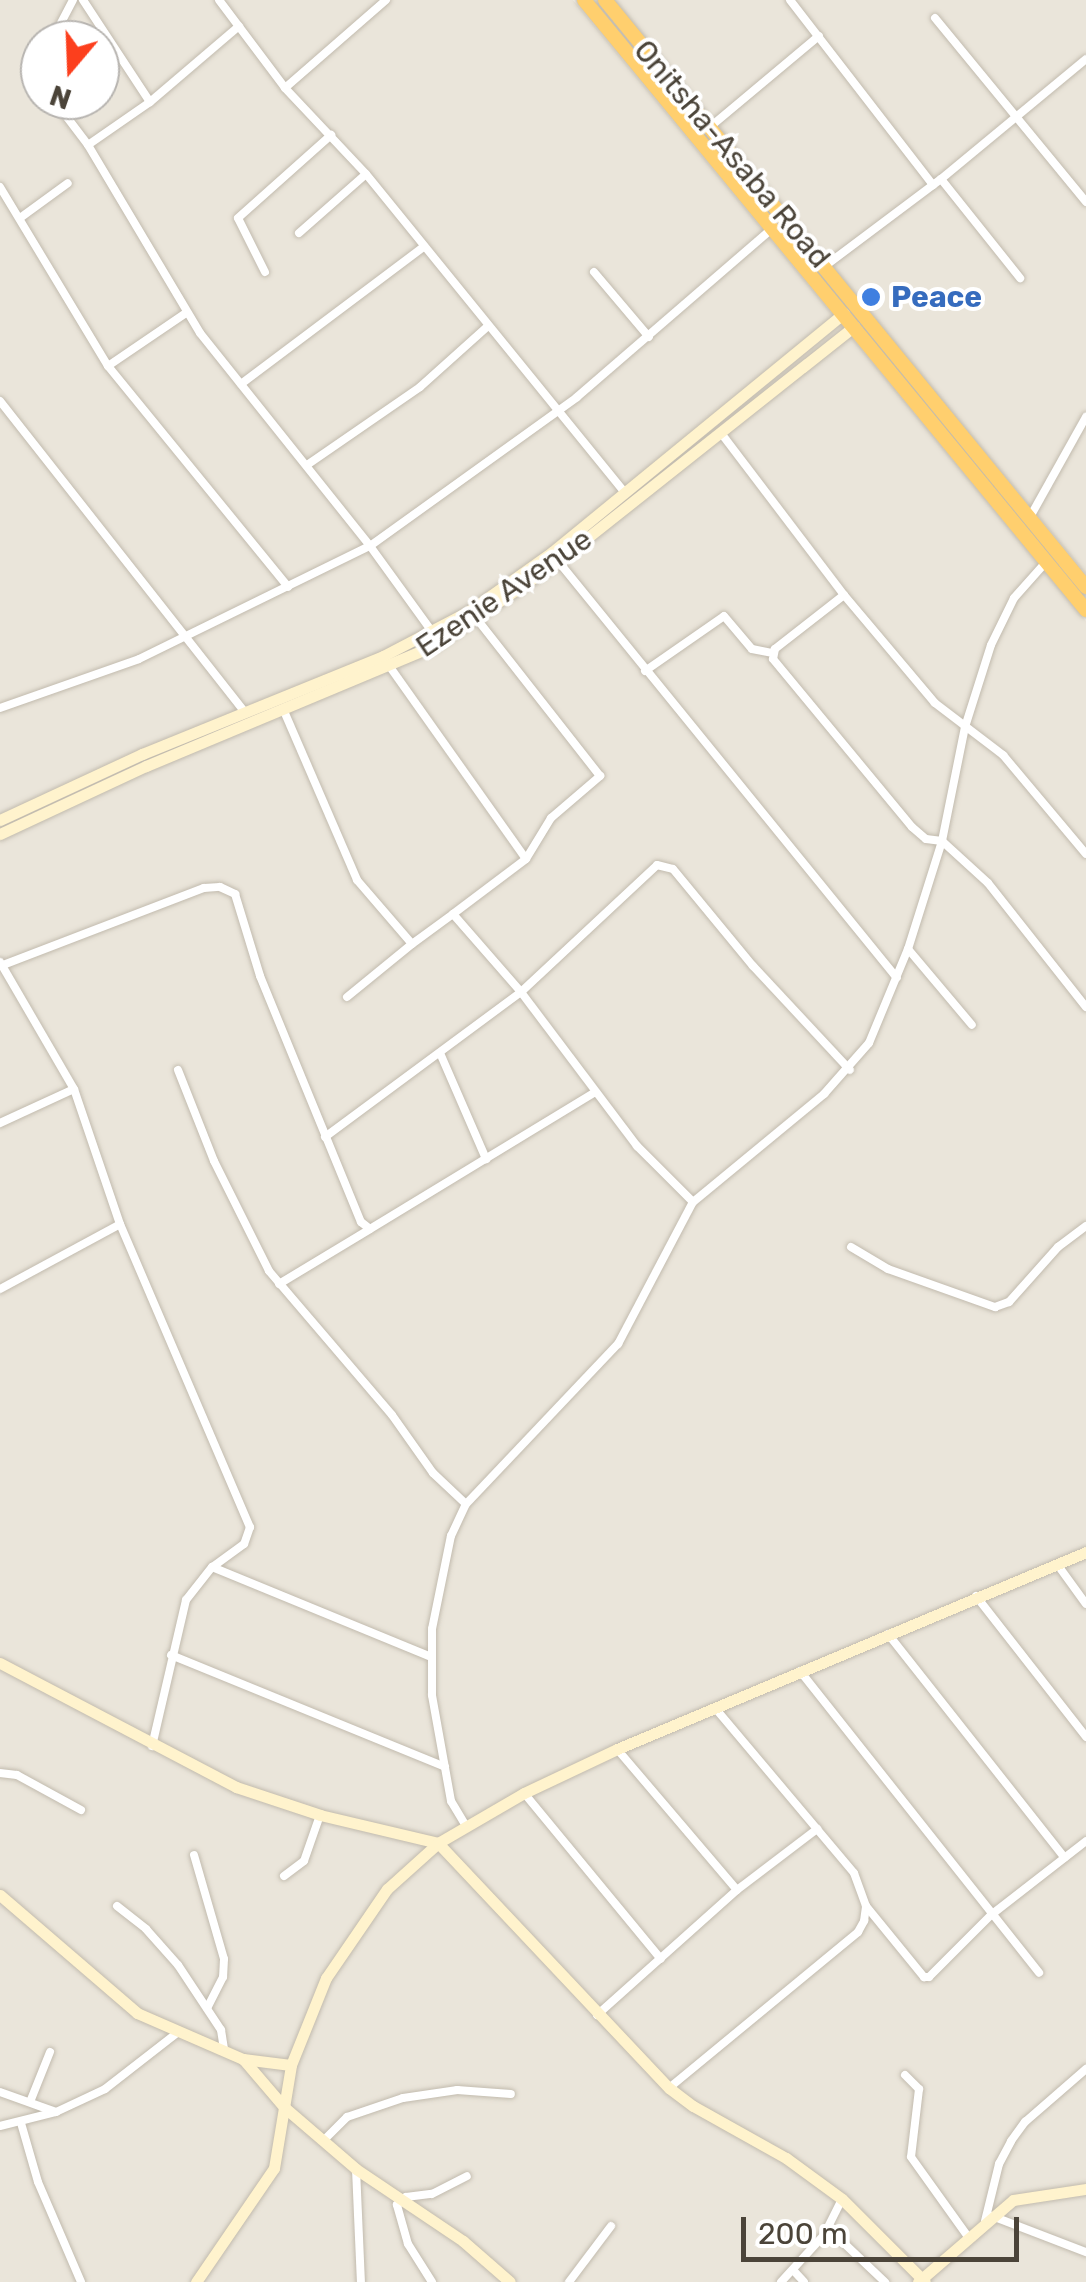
<!DOCTYPE html>
<style>
body{margin:0}
#map{position:relative;width:1086px;height:2282px;overflow:hidden;background:#f6f3ec;font-family:Rubik,sans-serif}
div>[style]{position:absolute}
[style*='--x']{left:calc(var(--x)*1px);top:calc(var(--y)*1px);width:calc(var(--w)*1px);rotate:calc(var(--a)*1deg)}
.residential>*{inset:0;background:#eae5da}
.roads{filter:drop-shadow(0 0 2px #c2bbae) drop-shadow(0 0 2px #c2bbae)}
.street>*{height:8px;margin:-4px;padding:0 4px;transform-origin:4px;border-radius:4px;background:#fff}
.secondary>*{height:11px;margin:-5.5px;padding:0 5.5px;transform-origin:5.5px;border-radius:5.5px;background:#fff3cd}
.highway>*{height:14px;margin:-7px;padding:0 7px;transform-origin:7px;border-radius:7px;background:#ffcf6e}
.dots>*{width:28px;height:28px;translate:-50% -50%;box-sizing:border-box;border:5px solid #fff;border-radius:50%}
span{translate:-50% -50%;white-space:nowrap;text-align:center;line-height:1.15;-webkit-text-stroke:8px #fff;paint-order:stroke}
.street-label{font-size:30px;color:#4b4439}
.shop-label{font-size:30px;color:#366cbe;font-weight:700}
.left{translate:0 -50%;text-align:left}
.north{position:absolute;left:20px;top:20px;width:100px;height:100px;box-sizing:border-box;background:#fff;border:2px solid #b7b4b0;border-radius:50%;rotate:199deg;font-size:28px;font-weight:700;line-height:40px;text-align:center;color:#4b4439}
.north::after{content:'';display:block;margin:auto;width:35px;height:45px;background:#fc3f1d;clip-path:polygon(50% 0,100% 100%,50% 72%,0 100%)}
.scale{position:absolute;left:741px;top:2217px;width:278px;height:45px;box-sizing:border-box;border:5px solid #4b4439;border-top:0;padding-left:12px;font-size:30px;line-height:35px;white-space:nowrap;color:#4b4439;-webkit-text-stroke:8px #fff;paint-order:stroke}
</style>
<div id="map">
<div class="residential">
<div style="clip-path:polygon(evenodd,0 0,573px 0,1086px 621px,1086px 2282px,0 2282px,0 0,40px 40px,100px 40px,100px 100px,40px 100px,40px 40px)"></div>
<div style="clip-path:polygon(609px 0,1086px 0,1086px 574px,631px 27px)"></div>
</div>
<div class="roads">
<div class="street">
<div style="--x:83;--y:0;--w:122;--a:56.7"></div>
<div style="--x:219;--y:0;--w:110;--a:53.1"></div>
<div style="--x:285;--y:88;--w:118;--a:46.7"></div>
<div style="--x:366;--y:174;--w:409;--a:50.9"></div>
<div style="--x:790;--y:0;--w:234;--a:52.3"></div>
<div style="--x:935;--y:18;--w:238;--a:50.6"></div>
<div style="--x:52;--y:40;--w:45;--a:-62.3"></div>
<div style="--x:40;--y:62;--w:19;--a:90"></div>
<div style="--x:285;--y:88;--w:134;--a:-41.1"></div>
<div style="--x:54;--y:100;--w:56;--a:52.9"></div>
<div style="--x:88;--y:145;--w:219;--a:59.2"></div>
<div style="--x:200;--y:333;--w:273;--a:51.4"></div>
<div style="--x:370;--y:546;--w:107;--a:54.1"></div>
<div style="--x:710;--y:127;--w:142;--a:-39.9"></div>
<div style="--x:88;--y:145;--w:75;--a:-34.7"></div>
<div style="--x:150;--y:102;--w:117;--a:-40.5"></div>
<div style="--x:941;--y:179;--w:127;--a:51.4"></div>
<div style="--x:0;--y:187;--w:209;--a:58.9"></div>
<div style="--x:108;--y:366;--w:285;--a:50.8"></div>
<div style="--x:20;--y:218;--w:59;--a:-36.1"></div>
<div style="--x:299;--y:233;--w:89;--a:-41.4"></div>
<div style="--x:825;--y:266;--w:145;--a:-36.9"></div>
<div style="--x:941;--y:179;--w:188;--a:-39.6"></div>
<div style="--x:265;--y:272;--w:60;--a:-116.6"></div>
<div style="--x:238;--y:218;--w:125;--a:-41.7"></div>
<div style="--x:594;--y:272;--w:85;--a:49.8"></div>
<div style="--x:108;--y:366;--w:94;--a:-34.2"></div>
<div style="--x:241;--y:384;--w:226;--a:-36.9"></div>
<div style="--x:0;--y:401;--w:396;--a:51.8"></div>
<div style="--x:721;--y:433;--w:203;--a:52.8"></div>
<div style="--x:844;--y:595;--w:141;--a:49.9"></div>
<div style="--x:935;--y:703;--w:86;--a:37.4"></div>
<div style="--x:1003;--y:755;--w:129;--a:50"></div>
<div style="--x:307;--y:465;--w:137;--a:-34.6"></div>
<div style="--x:420;--y:387;--w:91;--a:-41.9"></div>
<div style="--x:1030;--y:517;--w:115;--a:-60.8"></div>
<div style="--x:558;--y:561;--w:537;--a:50.89"></div>
<div style="--x:844;--y:595;--w:88;--a:142"></div>
<div style="--x:775;--y:649;--w:10;--a:101"></div>
<div style="--x:773;--y:659;--w:218;--a:50.4"></div>
<div style="--x:912;--y:827;--w:18;--a:41"></div>
<div style="--x:926;--y:839;--w:16;--a:7"></div>
<div style="--x:942;--y:841;--w:62;--a:42.4"></div>
<div style="--x:988;--y:883;--w:158;--a:51.7"></div>
<div style="--x:390;--y:667;--w:235;--a:54.7"></div>
<div style="--x:645;--y:671;--w:96;--a:-34.8"></div>
<div style="--x:724;--y:616;--w:43;--a:49.7"></div>
<div style="--x:752;--y:649;--w:20;--a:11"></div>
<div style="--x:0;--y:708;--w:147;--a:-19.4"></div>
<div style="--x:139;--y:659;--w:257;--a:-26.1"></div>
<div style="--x:370;--y:546;--w:255;--a:-35.7"></div>
<div style="--x:577;--y:397;--w:259;--a:-40.8"></div>
<div style="--x:284;--y:711;--w:184;--a:66.6"></div>
<div style="--x:357;--y:880;--w:84;--a:49.3"></div>
<div style="--x:412;--y:944;--w:51;--a:-36.2"></div>
<div style="--x:453;--y:914;--w:103;--a:48.9"></div>
<div style="--x:521;--y:992;--w:193;--a:53"></div>
<div style="--x:637;--y:1146;--w:79;--a:45"></div>
<div style="--x:453;--y:914;--w:91;--a:-37"></div>
<div style="--x:526;--y:859;--w:48;--a:-58.6"></div>
<div style="--x:551;--y:818;--w:65;--a:-40.6"></div>
<div style="--x:600;--y:776;--w:199;--a:-128.1"></div>
<div style="--x:908;--y:949;--w:99;--a:49.9"></div>
<div style="--x:0;--y:962;--w:147;--a:59.8"></div>
<div style="--x:74;--y:1089;--w:143;--a:71.2"></div>
<div style="--x:120;--y:1224;--w:330;--a:66.8"></div>
<div style="--x:250;--y:1527;--w:18;--a:109"></div>
<div style="--x:244;--y:1544;--w:39;--a:144"></div>
<div style="--x:212;--y:1567;--w:42;--a:128.2"></div>
<div style="--x:186;--y:1600;--w:150;--a:103.1"></div>
<div style="--x:3;--y:965;--w:215;--a:-21"></div>
<div style="--x:204;--y:888;--w:16;--a:-4"></div>
<div style="--x:220;--y:887;--w:17;--a:25"></div>
<div style="--x:235;--y:894;--w:86;--a:73"></div>
<div style="--x:260;--y:976;--w:266;--a:67.7"></div>
<div style="--x:361;--y:1222;--w:11;--a:38"></div>
<div style="--x:370;--y:1229;--w:262;--a:-31.3"></div>
<div style="--x:347;--y:997;--w:84;--a:-39.2"></div>
<div style="--x:440;--y:1053;--w:116;--a:66.5"></div>
<div style="--x:178;--y:1070;--w:98;--a:68.4"></div>
<div style="--x:214;--y:1161;--w:123;--a:63.4"></div>
<div style="--x:269;--y:1271;--w:189;--a:49.5"></div>
<div style="--x:392;--y:1415;--w:71;--a:54.7"></div>
<div style="--x:433;--y:1473;--w:45;--a:43.2"></div>
<div style="--x:0;--y:1123;--w:81;--a:-24.7"></div>
<div style="--x:325;--y:1137;--w:244;--a:-36.5"></div>
<div style="--x:521;--y:992;--w:186;--a:-43"></div>
<div style="--x:657;--y:865;--w:16;--a:14"></div>
<div style="--x:673;--y:869;--w:126;--a:50.5"></div>
<div style="--x:753;--y:966;--w:142;--a:47"></div>
<div style="--x:851;--y:1247;--w:43;--a:30.7"></div>
<div style="--x:888;--y:1269;--w:114;--a:19.6"></div>
<div style="--x:995;--y:1307;--w:15;--a:-20"></div>
<div style="--x:1009;--y:1302;--w:74;--a:-48.3"></div>
<div style="--x:1058;--y:1247;--w:35;--a:-37"></div>
<div style="--x:279;--y:1284;--w:106;--a:-31.1"></div>
<div style="--x:0;--y:1289;--w:136;--a:-28.4"></div>
<div style="--x:1057;--y:1564;--w:49;--a:54.1"></div>
<div style="--x:212;--y:1567;--w:237;--a:22.3"></div>
<div style="--x:976;--y:1596;--w:179;--a:52"></div>
<div style="--x:888;--y:1634;--w:285;--a:51.7"></div>
<div style="--x:171;--y:1655;--w:296;--a:22.2"></div>
<div style="--x:800;--y:1671;--w:385;--a:51.6"></div>
<div style="--x:617;--y:1749;--w:185;--a:49.6"></div>
<div style="--x:0;--y:1773;--w:17;--a:7"></div>
<div style="--x:17;--y:1775;--w:73;--a:28.7"></div>
<div style="--x:524;--y:1793;--w:215;--a:50.5"></div>
<div style="--x:466;--y:1826;--w:29;--a:-121"></div>
<div style="--x:451;--y:1801;--w:108;--a:-100.2"></div>
<div style="--x:432;--y:1695;--w:66;--a:-90"></div>
<div style="--x:432;--y:1629;--w:95;--a:-78.5"></div>
<div style="--x:451;--y:1536;--w:35;--a:-65"></div>
<div style="--x:466;--y:1504;--w:221;--a:-46.5"></div>
<div style="--x:618;--y:1344;--w:161;--a:-62.2"></div>
<div style="--x:693;--y:1202;--w:170;--a:-39.5"></div>
<div style="--x:824;--y:1094;--w:68;--a:-48.6"></div>
<div style="--x:869;--y:1043;--w:102;--a:-67.5"></div>
<div style="--x:908;--y:949;--w:113;--a:-72.5"></div>
<div style="--x:942;--y:841;--w:116;--a:-78.6"></div>
<div style="--x:965;--y:727;--w:86;--a:-72.4"></div>
<div style="--x:991;--y:645;--w:52;--a:-63.9"></div>
<div style="--x:1014;--y:598;--w:50;--a:-48.3"></div>
<div style="--x:194;--y:1855;--w:108;--a:73.9"></div>
<div style="--x:224;--y:1959;--w:18;--a:93"></div>
<div style="--x:223;--y:1977;--w:35;--a:117"></div>
<div style="--x:284;--y:1876;--w:25;--a:-37"></div>
<div style="--x:304;--y:1861;--w:49;--a:-70.8"></div>
<div style="--x:117;--y:1906;--w:37;--a:38"></div>
<div style="--x:146;--y:1929;--w:48;--a:48.4"></div>
<div style="--x:178;--y:1965;--w:78;--a:56.5"></div>
<div style="--x:221;--y:2030;--w:18;--a:81"></div>
<div style="--x:866;--y:1906;--w:92;--a:50.8"></div>
<div style="--x:924;--y:1977;--w:5;--a:0"></div>
<div style="--x:929;--y:1977;--w:88;--a:-45"></div>
<div style="--x:991;--y:1915;--w:120;--a:-37.9"></div>
<div style="--x:597;--y:2015;--w:188;--a:-41.8"></div>
<div style="--x:737;--y:1890;--w:101;--a:-37.3"></div>
<div style="--x:905;--y:2075;--w:20;--a:45"></div>
<div style="--x:919;--y:2089;--w:68;--a:96.7"></div>
<div style="--x:911;--y:2157;--w:100;--a:54.4"></div>
<div style="--x:669;--y:2088;--w:245;--a:-39.5"></div>
<div style="--x:858;--y:1932;--w:13;--a:-61"></div>
<div style="--x:864;--y:1921;--w:15;--a:-82"></div>
<div style="--x:866;--y:1906;--w:35;--a:-110"></div>
<div style="--x:854;--y:1873;--w:216;--a:-130.1"></div>
<div style="--x:0;--y:2092;--w:59;--a:19.7"></div>
<div style="--x:30;--y:2102;--w:54;--a:-68.2"></div>
<div style="--x:21;--y:2123;--w:61;--a:73.9"></div>
<div style="--x:38;--y:2182;--w:109;--a:66.7"></div>
<div style="--x:0;--y:2126;--w:58;--a:-14"></div>
<div style="--x:56;--y:2112;--w:54;--a:-25.1"></div>
<div style="--x:105;--y:2089;--w:91;--a:-37.9"></div>
<div style="--x:325;--y:2139;--w:31;--a:-45"></div>
<div style="--x:347;--y:2117;--w:59;--a:-18.7"></div>
<div style="--x:403;--y:2098;--w:55;--a:-8.4"></div>
<div style="--x:457;--y:2090;--w:54;--a:4.2"></div>
<div style="--x:356;--y:2169;--w:113;--a:87.5"></div>
<div style="--x:992;--y:2216;--w:101;--a:21"></div>
<div style="--x:985;--y:2221;--w:59;--a:-76.2"></div>
<div style="--x:999;--y:2164;--w:26;--a:-62"></div>
<div style="--x:1011;--y:2141;--w:24;--a:-54"></div>
<div style="--x:1025;--y:2122;--w:81;--a:-41"></div>
<div style="--x:828;--y:2228;--w:79;--a:43.5"></div>
<div style="--x:793;--y:2270;--w:16;--a:47"></div>
<div style="--x:432;--y:2282;--w:45;--a:-122.3"></div>
<div style="--x:408;--y:2244;--w:41;--a:-105.8"></div>
<div style="--x:397;--y:2205;--w:12;--a:-42"></div>
<div style="--x:406;--y:2197;--w:26;--a:-7"></div>
<div style="--x:432;--y:2194;--w:39;--a:-27"></div>
<div style="--x:569;--y:2282;--w:70;--a:-53.1"></div>
<div style="--x:781;--y:2282;--w:64;--a:-47.5"></div>
<div style="--x:824;--y:2235;--w:40;--a:-63.4"></div>
</div>
<div class="secondary">
<div style="--x:0;--y:820;--w:157;--a:-24.9"></div>
<div style="--x:142;--y:754;--w:260;--a:-22.1"></div>
<div style="--x:383;--y:656;--w:97;--a:-27.6"></div>
<div style="--x:469;--y:611;--w:102;--a:-35.4"></div>
<div style="--x:552;--y:552;--w:377;--a:-39.3"></div>
<div style="--x:0;--y:834;--w:161;--a:-25"></div>
<div style="--x:146;--y:766;--w:313;--a:-22.7"></div>
<div style="--x:435;--y:645;--w:149;--a:-34.3"></div>
<div style="--x:558;--y:561;--w:378;--a:-38.4"></div>
<div style="--x:0;--y:1663;--w:267;--a:27.7"></div>
<div style="--x:236;--y:1787;--w:89;--a:18.4"></div>
<div style="--x:320;--y:1815;--w:121;--a:13.3"></div>
<div style="--x:438;--y:1843;--w:337;--a:46.7"></div>
<div style="--x:669;--y:2088;--w:30;--a:37"></div>
<div style="--x:693;--y:2106;--w:107;--a:29.2"></div>
<div style="--x:786;--y:2158;--w:69;--a:36.2"></div>
<div style="--x:842;--y:2199;--w:117;--a:45"></div>
<div style="--x:0;--y:1895;--w:181;--a:40.7"></div>
<div style="--x:137;--y:2013;--w:116;--a:23.5"></div>
<div style="--x:243;--y:2059;--w:63;--a:49.5"></div>
<div style="--x:284;--y:2107;--w:95;--a:40.7"></div>
<div style="--x:356;--y:2169;--w:129;--a:33.9"></div>
<div style="--x:463;--y:2241;--w:62;--a:41.1"></div>
<div style="--x:243;--y:2059;--w:48;--a:7.1"></div>
<div style="--x:196;--y:2282;--w:138;--a:-55.6"></div>
<div style="--x:274;--y:2168;--w:104;--a:-80.6"></div>
<div style="--x:291;--y:2065;--w:94;--a:-68.1"></div>
<div style="--x:326;--y:1978;--w:108;--a:-55.6"></div>
<div style="--x:387;--y:1889;--w:69;--a:-42"></div>
<div style="--x:438;--y:1843;--w:99;--a:-30.2"></div>
<div style="--x:524;--y:1793;--w:103;--a:-25.3"></div>
<div style="--x:617;--y:1749;--w:509;--a:-22.78"></div>
<div style="--x:918;--y:2282;--w:125;--a:-40.8"></div>
<div style="--x:1013;--y:2200;--w:74;--a:-8.6"></div>
</div>
<div class="highway">
<div style="--x:584;--y:0;--w:790;--a:50.55"></div>
<div style="--x:605;--y:0;--w:759;--a:50.67"></div>
</div>
</div>
<div class="dots">
<div style="left:871px;top:297px;background:#3f7fe0"></div>
</div>
<div class="street-label">
<span style="left:732px;top:154px;rotate:50deg">Onitsha-Asaba Road</span>
<span style="left:504px;top:593px;rotate:-34deg">Ezenie Avenue</span>
</div>
<div class="shop-label">
<span class="left" style="left:891px;top:297px">Peace</span>
</div>
<div class="north">N</div>
<div class="scale">200 m</div>
</div>
